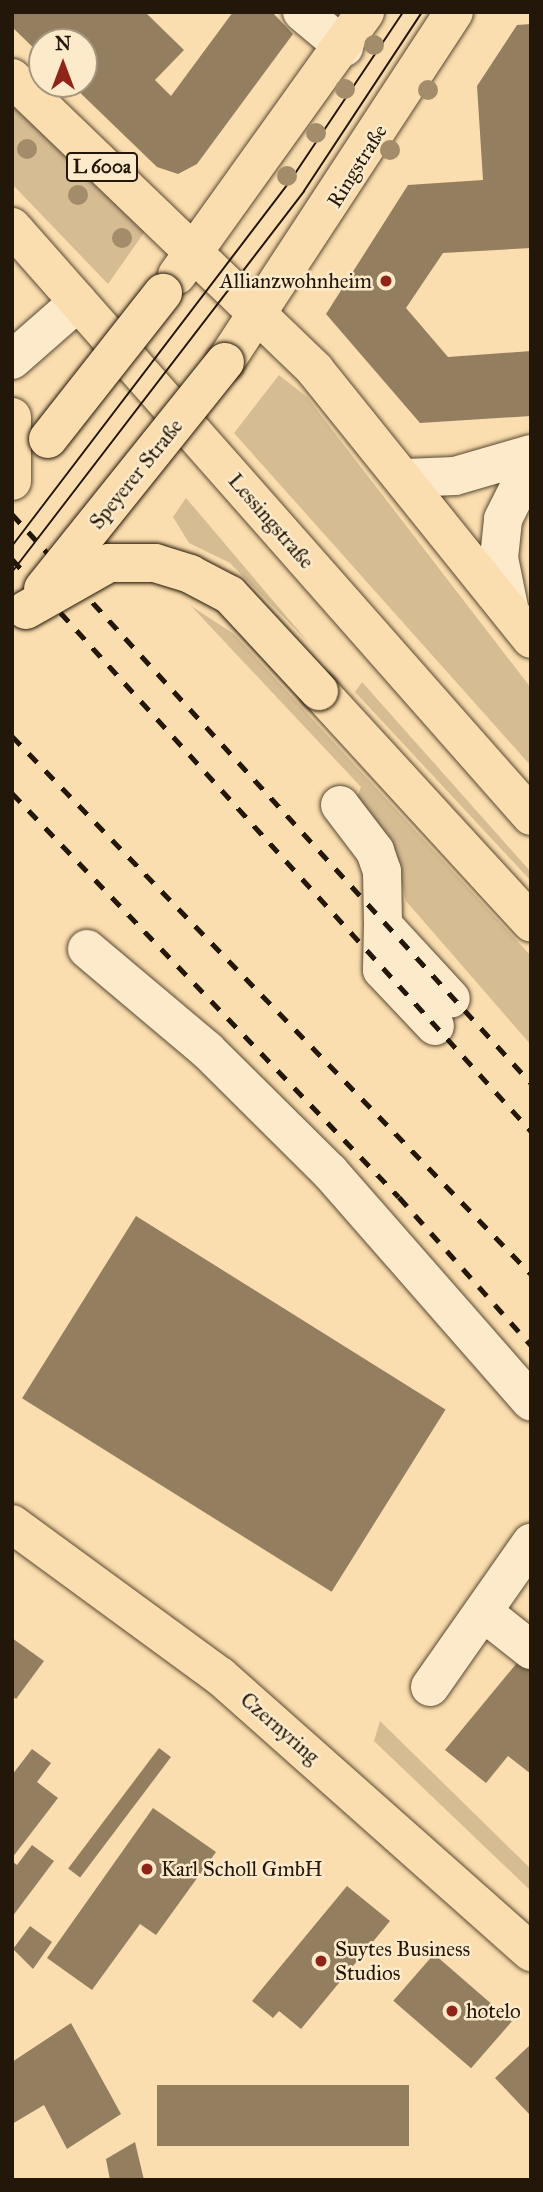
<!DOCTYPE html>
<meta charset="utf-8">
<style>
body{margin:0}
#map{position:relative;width:543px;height:2192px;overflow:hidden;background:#fbdeaf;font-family:"IM FELL Great Primer",serif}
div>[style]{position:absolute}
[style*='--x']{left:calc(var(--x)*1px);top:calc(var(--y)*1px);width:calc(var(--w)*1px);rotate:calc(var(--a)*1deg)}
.green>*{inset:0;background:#d6bc93}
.building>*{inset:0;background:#937e5f;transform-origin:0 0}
.roads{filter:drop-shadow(0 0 2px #594932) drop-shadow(0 0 2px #594932)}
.minor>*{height:38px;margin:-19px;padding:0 19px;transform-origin:19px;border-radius:19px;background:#fceacb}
.major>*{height:38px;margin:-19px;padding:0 19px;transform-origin:19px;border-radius:19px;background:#fbdeaf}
.tram>*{height:2px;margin:-1px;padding:0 1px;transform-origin:1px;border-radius:1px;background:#231709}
.rail>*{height:5px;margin-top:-2.5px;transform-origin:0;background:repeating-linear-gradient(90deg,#231709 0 12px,transparent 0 24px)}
.bridges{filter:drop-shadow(0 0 2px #231709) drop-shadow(0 0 2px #231709)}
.major-bridge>*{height:38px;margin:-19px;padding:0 19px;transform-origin:19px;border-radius:19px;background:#fbdeaf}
.trees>*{width:20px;height:20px;margin:-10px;border-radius:50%;background:#a28c6a}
.dots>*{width:19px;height:19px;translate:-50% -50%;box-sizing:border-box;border:4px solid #fceacb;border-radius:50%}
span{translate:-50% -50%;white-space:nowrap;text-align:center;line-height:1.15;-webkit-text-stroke:5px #fceacb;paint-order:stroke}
.shield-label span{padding:2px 5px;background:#fceacb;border:2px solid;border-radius:5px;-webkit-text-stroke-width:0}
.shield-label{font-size:19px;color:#231709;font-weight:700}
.street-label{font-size:21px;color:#231709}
.poi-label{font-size:21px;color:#231709}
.right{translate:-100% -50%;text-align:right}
.left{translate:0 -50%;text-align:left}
.frame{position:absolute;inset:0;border:14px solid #231709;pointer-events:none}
.north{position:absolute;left:28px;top:28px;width:70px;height:70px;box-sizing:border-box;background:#fceacb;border:2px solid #a5967d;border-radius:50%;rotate:0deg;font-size:19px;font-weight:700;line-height:28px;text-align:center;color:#231709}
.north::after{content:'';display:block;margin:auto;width:24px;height:32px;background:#8f2418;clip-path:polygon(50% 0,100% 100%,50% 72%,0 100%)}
</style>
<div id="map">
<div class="green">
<div style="clip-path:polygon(12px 101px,148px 227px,108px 284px,12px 184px)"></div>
<div style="clip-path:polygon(279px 375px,307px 397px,531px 688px,531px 766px,234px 433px)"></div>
<div style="clip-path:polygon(186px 498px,309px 643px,230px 563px,189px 543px,173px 517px)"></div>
<div style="clip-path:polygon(191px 606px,234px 634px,531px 956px,531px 1045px,406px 901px,392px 840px,356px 799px,361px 787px)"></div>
<div style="clip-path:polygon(362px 682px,531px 872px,531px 881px,355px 692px)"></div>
<div style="clip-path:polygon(380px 1721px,531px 1869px,531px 1891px,374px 1741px)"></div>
</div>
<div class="building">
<div style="clip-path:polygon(12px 12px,145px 12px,184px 50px,155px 80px,171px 96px,233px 12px,272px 12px,293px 34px,197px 164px,178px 174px,157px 167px,71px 84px,84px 84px,84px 42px,42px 42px,42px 56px,12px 27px)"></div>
<div style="clip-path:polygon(531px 24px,531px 248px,443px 253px,406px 308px,448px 357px,531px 351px,531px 416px,420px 423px,326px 314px,408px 185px,483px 180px,477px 86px,517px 25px)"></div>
<div style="left:136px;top:1216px;width:365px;height:215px;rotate:32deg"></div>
<div style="clip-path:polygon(12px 1638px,44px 1661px,16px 1699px,12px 1696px)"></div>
<div style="clip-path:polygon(521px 1658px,531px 1667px,531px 1774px,508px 1756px,486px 1783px,445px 1750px)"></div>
<div style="left:159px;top:1748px;width:15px;height:151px;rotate:37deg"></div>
<div style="clip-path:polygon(32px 1749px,51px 1763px,37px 1782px,58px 1798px,12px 1858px,12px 1775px)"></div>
<div style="clip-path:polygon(153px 1808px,216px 1852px,156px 1935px,140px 1924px,92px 1990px,47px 1958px)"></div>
<div style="clip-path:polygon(32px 1845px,54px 1861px,12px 1917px,12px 1861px,17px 1865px)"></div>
<div style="clip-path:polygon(347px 1886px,390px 1921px,301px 2029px,279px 2011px,273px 2018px,252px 2001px)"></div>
<div style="clip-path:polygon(30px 1926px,52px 1942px,33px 1969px,13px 1949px)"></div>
<div style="left:434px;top:1954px;width:103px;height:62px;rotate:41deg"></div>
<div style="clip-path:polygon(71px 2023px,121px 2114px,67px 2149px,44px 2105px,12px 2124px,12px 2062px)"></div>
<div style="clip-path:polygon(531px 2044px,531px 2116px,495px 2078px)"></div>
<div style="left:157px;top:2085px;width:252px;height:61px"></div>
<div style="clip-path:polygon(135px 2142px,144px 2180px,110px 2180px,106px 2159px)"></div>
</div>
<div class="roads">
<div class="minor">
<div style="--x:302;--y:12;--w:55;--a:39.8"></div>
<div style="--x:12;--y:360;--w:88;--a:-41.3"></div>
<div style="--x:406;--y:478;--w:49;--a:-2.3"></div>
<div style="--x:455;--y:476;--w:79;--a:-16.1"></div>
<div style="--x:510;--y:612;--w:55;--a:-101.5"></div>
<div style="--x:499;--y:558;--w:39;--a:-84"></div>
<div style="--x:503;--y:519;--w:63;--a:-63.4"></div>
<div style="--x:340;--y:805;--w:58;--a:52.7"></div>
<div style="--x:375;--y:851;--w:21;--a:71"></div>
<div style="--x:382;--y:871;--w:54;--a:88.9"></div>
<div style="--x:383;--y:925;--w:100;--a:47.4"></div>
<div style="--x:383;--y:925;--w:45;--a:91.3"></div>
<div style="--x:382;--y:970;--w:77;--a:46.6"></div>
<div style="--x:87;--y:949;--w:157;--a:40.1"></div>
<div style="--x:207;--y:1050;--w:173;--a:44.8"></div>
<div style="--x:330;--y:1172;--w:305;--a:48.8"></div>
<div style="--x:483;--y:1612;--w:61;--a:38.4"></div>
<div style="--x:430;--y:1687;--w:176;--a:-55"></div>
</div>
<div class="major">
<div style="--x:12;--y:78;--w:421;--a:43.9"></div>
<div style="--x:315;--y:370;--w:345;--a:51.2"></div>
<div style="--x:12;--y:227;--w:785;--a:48.61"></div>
<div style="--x:177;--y:275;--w:323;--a:-54.4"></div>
<div style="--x:225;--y:362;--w:418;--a:-56.8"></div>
<div style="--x:12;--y:417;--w:64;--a:90"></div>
<div style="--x:319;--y:691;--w:314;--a:47.5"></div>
<div style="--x:12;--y:1524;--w:258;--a:36.2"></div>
<div style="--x:220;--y:1676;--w:416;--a:41.6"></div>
</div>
</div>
<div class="tram">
<div style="--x:12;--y:546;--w:455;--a:-52.7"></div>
<div style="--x:288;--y:184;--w:207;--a:-56.2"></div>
<div style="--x:12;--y:572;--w:480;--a:-52.5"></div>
<div style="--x:304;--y:191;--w:214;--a:-56.6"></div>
</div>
<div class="rail">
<div style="--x:12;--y:514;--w:770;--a:47.63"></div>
<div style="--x:12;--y:559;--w:772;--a:47.78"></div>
<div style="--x:12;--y:736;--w:748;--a:46.03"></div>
<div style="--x:12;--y:793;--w:559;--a:46.23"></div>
<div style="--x:399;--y:1197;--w:198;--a:48.3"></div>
</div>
<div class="bridges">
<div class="major-bridge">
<div style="--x:48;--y:439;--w:186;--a:-51.8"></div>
<div style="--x:43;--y:589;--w:291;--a:-51.3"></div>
<div style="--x:26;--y:610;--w:95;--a:-29.5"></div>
<div style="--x:109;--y:563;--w:46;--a:0"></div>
<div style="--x:155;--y:563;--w:37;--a:17"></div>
<div style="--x:190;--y:574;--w:45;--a:27.7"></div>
<div style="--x:230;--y:595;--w:131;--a:47.2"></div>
</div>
</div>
<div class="trees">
<div style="left:374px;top:45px"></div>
<div style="left:345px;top:89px"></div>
<div style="left:428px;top:90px"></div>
<div style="left:316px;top:133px"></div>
<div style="left:27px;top:149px"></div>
<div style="left:390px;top:150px"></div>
<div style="left:287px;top:176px"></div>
<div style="left:78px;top:195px"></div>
<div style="left:122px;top:238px"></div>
</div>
<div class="dots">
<div style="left:386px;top:281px;background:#8f2418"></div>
<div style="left:147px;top:1869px;background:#8f2418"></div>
<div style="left:321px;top:1961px;background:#8f2418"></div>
<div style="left:452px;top:2011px;background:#8f2418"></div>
</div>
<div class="shield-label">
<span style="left:102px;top:167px">L 600a</span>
</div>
<div class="street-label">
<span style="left:357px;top:166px;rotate:-58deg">Ringstraße</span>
<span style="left:136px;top:474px;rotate:-51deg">Speyerer Straße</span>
<span style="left:271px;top:521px;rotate:49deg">Lessingstraße</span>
<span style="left:280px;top:1728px;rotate:41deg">Czernyring</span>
</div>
<div class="poi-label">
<span class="right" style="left:372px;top:281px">Allianzwohnheim</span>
<span class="left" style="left:161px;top:1869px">Karl Scholl GmbH</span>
<span class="left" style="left:335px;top:1961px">Suytes Business<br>Studios</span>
<span class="left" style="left:466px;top:2011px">hotelo</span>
</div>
<div class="frame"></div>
<div class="north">N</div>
</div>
